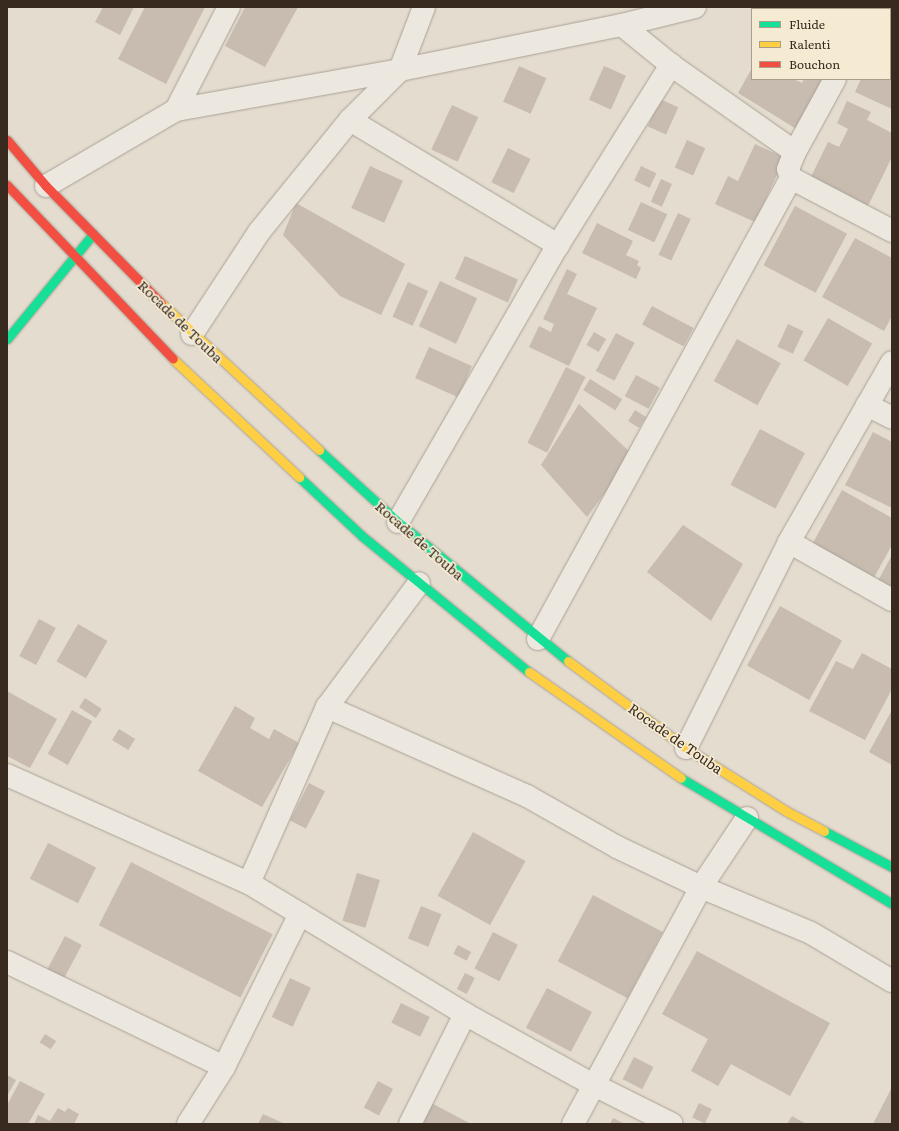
<!DOCTYPE html>
<style>
body{margin:0}
#map{position:relative;width:899px;height:1131px;overflow:hidden;background:#e4dcce;font-family:Literata,serif}
div>[style]{position:absolute}
[style*='--x']{left:calc(var(--x)*1px);top:calc(var(--y)*1px);width:calc(var(--w)*1px);rotate:calc(var(--a)*1deg)}
.building>*{inset:0;background:#c8bbaf;transform-origin:0 0}
.roads{filter:drop-shadow(0 0 1px #a9a196) drop-shadow(0 0 1px #a9a196)}
.street>*{height:22px;margin:-11px;padding:0 11px;transform-origin:11px;border-radius:11px;background:#ece8df}
.fast>*{height:9px;margin:-4.5px;padding:0 4.5px;transform-origin:4.5px;border-radius:4.5px;background:#16e098}
.slow>*{height:9px;margin:-4.5px;padding:0 4.5px;transform-origin:4.5px;border-radius:4.5px;background:#ffcf43}
.jam>*{height:9px;margin:-4.5px;padding:0 4.5px;transform-origin:4.5px;border-radius:4.5px;background:#f24e42}
span{translate:-50% -50%;white-space:nowrap;text-align:center;line-height:1.15;-webkit-text-stroke:3.5px #f5ebd3;paint-order:stroke}
.street-label{font-size:14px;color:#382a1e}
.frame{position:absolute;inset:0;border:8px solid #382a1e;pointer-events:none}
.legend{position:absolute;left:751px;top:8px;width:140px;height:72px;box-sizing:border-box;background:#f5ebd3;border:1px solid #a99e8b;margin:0;padding:5px 7px;list-style:none;font-size:12px;color:#382a1e}
.legend li{display:flex;align-items:center;gap:8px;height:20px}
.legend b{width:20px;border:1px solid #a99e8b}
</style>
<div id="map">
<div class="building">
<div style="clip-path:polygon(103px 7px,134px 7px,120px 35px,95px 22px)"></div>
<div style="clip-path:polygon(145px 7px,205px 7px,166px 84px,118px 59px)"></div>
<div style="clip-path:polygon(245px 7px,298px 7px,265px 67px,225px 46px)"></div>
<div style="clip-path:polygon(890px 15px,892px 16px,892px 109px,855px 92px,861px 79px,890px 79px)"></div>
<div style="left:519px;top:66px;width:30px;height:39px;rotate:24deg"></div>
<div style="left:604px;top:66px;width:24px;height:37px;rotate:24deg"></div>
<div style="clip-path:polygon(752px 68px,752px 79px,793px 79px,802px 83px,804px 79px,827px 79px,798px 130px,738px 93px)"></div>
<div style="left:660px;top:99px;width:20px;height:30px;rotate:24deg"></div>
<div style="clip-path:polygon(847px 101px,871px 112px,867px 120px,892px 133px,892px 157px,866px 210px,808px 183px,828px 142px,839px 147px,848px 129px,837px 123px)"></div>
<div style="left:452px;top:105px;width:29px;height:49px;rotate:25deg"></div>
<div style="left:687px;top:140px;width:20px;height:30px;rotate:24deg"></div>
<div style="clip-path:polygon(755px 144px,785px 158px,755px 222px,715px 204px,728px 176px,738px 181px)"></div>
<div style="left:508px;top:148px;width:25px;height:38px;rotate:26deg"></div>
<div style="left:370px;top:166px;width:36px;height:46px;rotate:24deg"></div>
<div style="left:641px;top:166px;width:17px;height:16px;rotate:25deg"></div>
<div style="left:661px;top:179px;width:12px;height:25px;rotate:24deg"></div>
<div style="left:641px;top:202px;width:29px;height:31px;rotate:25deg"></div>
<div style="clip-path:polygon(296px 203px,405px 264px,381px 315px,340px 296px,283px 235px)"></div>
<div style="left:795px;top:206px;width:59px;height:67px;rotate:28deg"></div>
<div style="left:678px;top:213px;width:14px;height:46px;rotate:25deg"></div>
<div style="clip-path:polygon(597px 223px,633px 241px,626px 255px,639px 261px,637px 265px,641px 268px,636px 279px,582px 253px)"></div>
<div style="clip-path:polygon(855px 238px,892px 258px,892px 316px,884px 331px,822px 297px)"></div>
<div style="left:465px;top:256px;width:58px;height:25px;rotate:24deg"></div>
<div style="clip-path:polygon(567px 269px,577px 274px,567px 294px,597px 308px,569px 366px,529px 347px,539px 326px,551px 332px,554px 324px,543px 319px)"></div>
<div style="left:440px;top:281px;width:41px;height:50px;rotate:25deg"></div>
<div style="left:408px;top:282px;width:22px;height:38px;rotate:24deg"></div>
<div style="left:652px;top:306px;width:47px;height:21px;rotate:28deg"></div>
<div style="left:828px;top:318px;width:51px;height:49px;rotate:30deg"></div>
<div style="left:788px;top:324px;width:17px;height:25px;rotate:25deg"></div>
<div style="left:594px;top:332px;width:14px;height:15px;rotate:30deg"></div>
<div style="left:616px;top:333px;width:21px;height:43px;rotate:28deg"></div>
<div style="left:737px;top:339px;width:50px;height:48px;rotate:29deg"></div>
<div style="left:429px;top:347px;width:47px;height:34px;rotate:24deg"></div>
<div style="left:566px;top:367px;width:22px;height:85px;rotate:27deg"></div>
<div style="left:636px;top:375px;width:27px;height:24px;rotate:28deg"></div>
<div style="left:590px;top:379px;width:38px;height:13px;rotate:32deg"></div>
<div style="clip-path:polygon(579px 404px,633px 455px,587px 517px,541px 465px)"></div>
<div style="left:635px;top:410px;width:13px;height:13px;rotate:32deg"></div>
<div style="left:760px;top:429px;width:51px;height:63px;rotate:28deg"></div>
<div style="clip-path:polygon(873px 432px,892px 442px,892px 508px,845px 485px)"></div>
<div style="clip-path:polygon(842px 490px,892px 518px,892px 545px,871px 583px,809px 550px)"></div>
<div style="clip-path:polygon(683px 525px,743px 564px,711px 621px,647px 572px)"></div>
<div style="clip-path:polygon(892px 555px,892px 597px,874px 588px)"></div>
<div style="left:780px;top:606px;width:71px;height:68px;rotate:29deg"></div>
<div style="left:39px;top:619px;width:19px;height:42px;rotate:28deg"></div>
<div style="left:78px;top:624px;width:34px;height:43px;rotate:30deg"></div>
<div style="clip-path:polygon(862px 653px,892px 669px,892px 689px,865px 740px,809px 711px,836px 661px,853px 669px)"></div>
<div style="clip-path:polygon(7px 691px,57px 719px,30px 768px,7px 756px)"></div>
<div style="left:85px;top:698px;width:20px;height:11px;rotate:33deg"></div>
<div style="clip-path:polygon(235px 706px,255px 718px,250px 728px,269px 739px,274px 729px,299px 743px,262px 807px,198px 771px)"></div>
<div style="left:72px;top:710px;width:23px;height:50px;rotate:29deg"></div>
<div style="clip-path:polygon(892px 710px,892px 765px,869px 752px)"></div>
<div style="left:119px;top:729px;width:19px;height:13px;rotate:32deg"></div>
<div style="left:309px;top:783px;width:18px;height:42px;rotate:27deg"></div>
<div style="left:473px;top:832px;width:60px;height:73px;rotate:29deg"></div>
<div style="left:48px;top:843px;width:54px;height:40px;rotate:27deg"></div>
<div style="left:131px;top:862px;width:159px;height:71px;rotate:27deg"></div>
<div style="left:357px;top:873px;width:24px;height:50px;rotate:17deg"></div>
<div style="left:593px;top:895px;width:79px;height:75px;rotate:28deg"></div>
<div style="left:421px;top:906px;width:22px;height:35px;rotate:22deg"></div>
<div style="left:493px;top:932px;width:28px;height:41px;rotate:27deg"></div>
<div style="left:65px;top:936px;width:19px;height:41px;rotate:28deg"></div>
<div style="left:458px;top:945px;width:15px;height:10px;rotate:28deg"></div>
<div style="clip-path:polygon(697px 951px,830px 1023px,790px 1096px,731px 1064px,718px 1086px,691px 1071px,708px 1039px,662px 1014px)"></div>
<div style="left:465px;top:973px;width:11px;height:18px;rotate:27deg"></div>
<div style="left:290px;top:978px;width:23px;height:43px;rotate:25deg"></div>
<div style="left:547px;top:988px;width:51px;height:45px;rotate:28deg"></div>
<div style="left:401px;top:1003px;width:32px;height:22px;rotate:26deg"></div>
<div style="left:45px;top:1034px;width:13px;height:10px;rotate:32deg"></div>
<div style="left:634px;top:1057px;width:22px;height:25px;rotate:27deg"></div>
<div style="clip-path:polygon(7px 1075px,16px 1080px,7px 1096px)"></div>
<div style="clip-path:polygon(20px 1081px,45px 1094px,28px 1124px,7px 1124px,7px 1105px)"></div>
<div style="left:378px;top:1081px;width:17px;height:30px;rotate:28deg"></div>
<div style="clip-path:polygon(892px 1087px,892px 1124px,873px 1124px)"></div>
<div style="clip-path:polygon(422px 1098px,471px 1124px,408px 1124px)"></div>
<div style="left:699px;top:1103px;width:14px;height:16px;rotate:25deg"></div>
<div style="clip-path:polygon(58px 1108px,65px 1112px,68px 1108px,79px 1114px,74px 1124px,34px 1124px,38px 1115px,50px 1121px)"></div>
<div style="clip-path:polygon(263px 1114px,285px 1124px,258px 1124px)"></div>
<div style="clip-path:polygon(792px 1116px,806px 1124px,787px 1124px)"></div>
<div style="clip-path:polygon(613px 1118px,625px 1124px,610px 1124px)"></div>
</div>
<div class="roads">
<div class="street">
<div style="--x:873;--y:9;--w:2;--a:-63"></div>
<div style="--x:622;--y:25;--w:63;--a:39.2"></div>
<div style="--x:671;--y:65;--w:151;--a:35.1"></div>
<div style="--x:176;--y:110;--w:116;--a:-62.8"></div>
<div style="--x:350;--y:120;--w:243;--a:31"></div>
<div style="--x:791;--y:178;--w:114;--a:27.7"></div>
<div style="--x:46;--y:186;--w:151;--a:-30.3"></div>
<div style="--x:176;--y:110;--w:228;--a:-10.1"></div>
<div style="--x:400;--y:70;--w:227;--a:-11.5"></div>
<div style="--x:622;--y:25;--w:75;--a:-13.9"></div>
<div style="--x:192;--y:334;--w:122;--a:-56.7"></div>
<div style="--x:259;--y:232;--w:144;--a:-50.9"></div>
<div style="--x:350;--y:120;--w:71;--a:-45"></div>
<div style="--x:400;--y:70;--w:67;--a:-69.1"></div>
<div style="--x:867;--y:405;--w:28;--a:27"></div>
<div style="--x:398;--y:522;--w:320;--a:-60"></div>
<div style="--x:558;--y:245;--w:213;--a:-57.9"></div>
<div style="--x:789;--y:542;--w:118;--a:29.4"></div>
<div style="--x:538;--y:639;--w:526;--a:-61.24"></div>
<div style="--x:791;--y:178;--w:9;--a:-108"></div>
<div style="--x:788;--y:169;--w:18;--a:-68"></div>
<div style="--x:795;--y:152;--w:83;--a:-61.3"></div>
<div style="--x:327;--y:707;--w:219;--a:24"></div>
<div style="--x:527;--y:796;--w:103;--a:29.5"></div>
<div style="--x:617;--y:847;--w:93;--a:25.5"></div>
<div style="--x:701;--y:887;--w:119;--a:22.7"></div>
<div style="--x:811;--y:933;--w:94;--a:30.7"></div>
<div style="--x:686;--y:748;--w:230;--a:-63.4"></div>
<div style="--x:789;--y:542;--w:207;--a:-60.2"></div>
<div style="--x:7;--y:775;--w:265;--a:24.1"></div>
<div style="--x:249;--y:883;--w:253;--a:31.2"></div>
<div style="--x:465;--y:1014;--w:145;--a:28.9"></div>
<div style="--x:592;--y:1084;--w:89;--a:26.6"></div>
<div style="--x:249;--y:883;--w:193;--a:-66.1"></div>
<div style="--x:327;--y:707;--w:154;--a:-53.4"></div>
<div style="--x:7;--y:962;--w:241;--a:25.8"></div>
<div style="--x:188;--y:1124;--w:67;--a:-57.7"></div>
<div style="--x:224;--y:1067;--w:171;--a:-63.6"></div>
<div style="--x:410;--y:1124;--w:123;--a:-63.4"></div>
<div style="--x:573;--y:1124;--w:269;--a:-61.6"></div>
<div style="--x:701;--y:887;--w:83;--a:-56.3"></div>
</div>
<div class="fast">
<div style="--x:7;--y:339;--w:136;--a:-50.7"></div>
<div style="--x:319;--y:450;--w:107;--a:42.3"></div>
<div style="--x:398;--y:522;--w:220;--a:39.3"></div>
<div style="--x:299;--y:477;--w:86;--a:43.1"></div>
<div style="--x:362;--y:536;--w:215;--a:39.2"></div>
<div style="--x:681;--y:778;--w:246;--a:30.8"></div>
<div style="--x:824;--y:831;--w:77;--a:27.9"></div>
</div>
<div class="slow">
<div style="--x:161;--y:303;--w:216;--a:42.9"></div>
<div style="--x:173;--y:359;--w:173;--a:43.1"></div>
<div style="--x:568;--y:661;--w:147;--a:36.4"></div>
<div style="--x:686;--y:748;--w:118;--a:32.2"></div>
<div style="--x:786;--y:811;--w:43;--a:27.8"></div>
<div style="--x:529;--y:672;--w:185;--a:34.9"></div>
</div>
<div class="jam">
<div style="--x:7;--y:140;--w:60;--a:49.7"></div>
<div style="--x:46;--y:186;--w:164;--a:45.5"></div>
<div style="--x:7;--y:185;--w:240;--a:46.3"></div>
</div>
</div>
<div class="street-label">
<span style="left:181px;top:321px;rotate:44deg">Rocade de Touba</span>
<span style="left:420px;top:540px;rotate:41deg">Rocade de Touba</span>
<span style="left:676px;top:738px;rotate:35deg">Rocade de Touba</span>
</div>
<div class="frame"></div>
<ul class="legend">
<li><b style="height:5px;background:#16e098"></b>Fluide</li>
<li><b style="height:5px;background:#ffcf43"></b>Ralenti</li>
<li><b style="height:5px;background:#f24e42"></b>Bouchon</li>
</ul>
</div>
